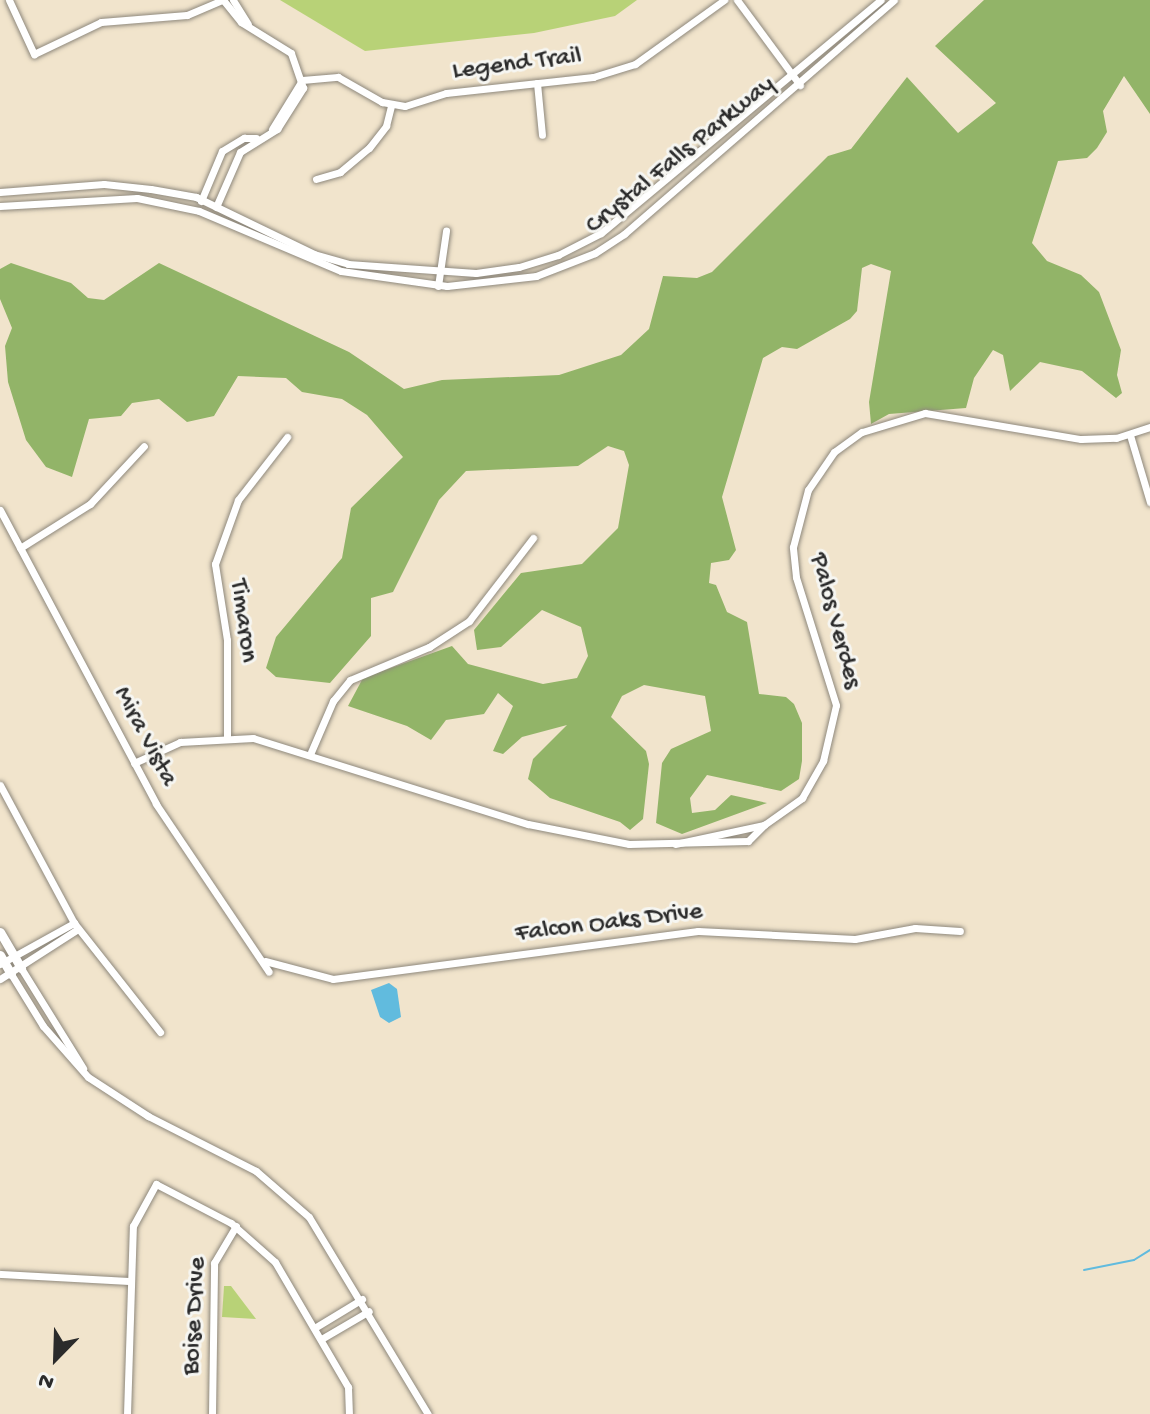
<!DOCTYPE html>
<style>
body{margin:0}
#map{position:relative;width:1150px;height:1414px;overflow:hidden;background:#f1e4cc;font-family:"Gochi Hand",sans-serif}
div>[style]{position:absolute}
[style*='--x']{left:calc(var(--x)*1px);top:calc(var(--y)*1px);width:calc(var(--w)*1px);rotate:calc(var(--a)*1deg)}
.green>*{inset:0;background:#b8d277}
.forest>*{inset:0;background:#92b468}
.water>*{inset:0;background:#61bbde}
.stream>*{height:2px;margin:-1px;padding:0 1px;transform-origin:1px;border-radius:1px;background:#61bbde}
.roads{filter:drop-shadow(0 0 2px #8e887c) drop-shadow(0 0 2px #8e887c)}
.minor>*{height:7px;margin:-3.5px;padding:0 3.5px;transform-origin:3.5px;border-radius:3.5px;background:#fff}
.major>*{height:9px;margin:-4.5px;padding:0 4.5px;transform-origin:4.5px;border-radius:4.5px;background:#fff}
span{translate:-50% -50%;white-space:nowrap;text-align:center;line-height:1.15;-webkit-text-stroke:6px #f6f6f2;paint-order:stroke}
.street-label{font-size:26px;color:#2b2b2b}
.north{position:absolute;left:16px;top:1318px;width:80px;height:80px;-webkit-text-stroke:6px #f6f6f2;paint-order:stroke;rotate:203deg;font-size:22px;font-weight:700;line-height:32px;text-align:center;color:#2b2b2b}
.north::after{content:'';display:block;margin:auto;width:28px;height:36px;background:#2b2b2b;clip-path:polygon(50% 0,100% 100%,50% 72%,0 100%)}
</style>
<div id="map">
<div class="green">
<div style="clip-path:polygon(280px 0,637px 0,615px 16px,534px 33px,365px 51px)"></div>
<div style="clip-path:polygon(224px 1286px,231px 1286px,256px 1319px,222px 1317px)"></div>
</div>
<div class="forest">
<div style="clip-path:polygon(984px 0,1150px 0,1150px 114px,1124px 76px,1103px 111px,1107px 132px,1097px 148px,1087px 158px,1058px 161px,1032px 243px,1047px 261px,1081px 275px,1099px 292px,1121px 350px,1117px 375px,1122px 393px,1116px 398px,1082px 371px,1040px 362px,1010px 391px,1003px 355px,993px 350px,974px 378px,966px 408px,889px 414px,871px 424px,869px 402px,891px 271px,871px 264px,862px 268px,857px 311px,850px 319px,797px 349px,782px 347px,763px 358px,722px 497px,736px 550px,729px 560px,711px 563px,709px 583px,716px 585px,727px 612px,747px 622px,759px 694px,786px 697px,794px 704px,802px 723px,802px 761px,799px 779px,781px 791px,707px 775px,690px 798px,692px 813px,715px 810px,731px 795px,767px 803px,682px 834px,656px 823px,662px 763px,671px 749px,711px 731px,705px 696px,644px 685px,622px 696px,611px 717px,646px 751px,649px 764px,643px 819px,630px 830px,620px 822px,550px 798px,528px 779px,533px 759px,567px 725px,522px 737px,503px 754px,493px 751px,513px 706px,498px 693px,484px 714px,446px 720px,431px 740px,407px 726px,348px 706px,363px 678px,452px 646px,468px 664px,543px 684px,577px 678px,588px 656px,581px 627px,542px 610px,501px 647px,477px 650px,474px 630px,521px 573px,582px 564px,618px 528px,629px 465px,624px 451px,608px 446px,578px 466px,466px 471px,439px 500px,393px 592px,371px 598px,371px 636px,330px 683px,276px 677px,266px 668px,276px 637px,342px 558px,351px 508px,403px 457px,367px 415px,342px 399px,302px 392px,286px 378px,238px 376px,214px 416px,187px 422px,159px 399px,132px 403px,121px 416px,89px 419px,72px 477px,46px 467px,26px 440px,8px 382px,5px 346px,12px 328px,0 299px,0 269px,11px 263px,71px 283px,88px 298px,104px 300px,159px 263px,349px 352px,404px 389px,442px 380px,559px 375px,621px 355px,649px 329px,663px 276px,697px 278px,712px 272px,828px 156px,851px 149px,907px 77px,958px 133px,996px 103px,935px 46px)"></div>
</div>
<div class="water">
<div style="clip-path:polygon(389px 983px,397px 989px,401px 1017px,389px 1023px,380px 1017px,371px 990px)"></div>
</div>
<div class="stream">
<div style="--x:1084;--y:1270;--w:51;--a:-11.3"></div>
<div style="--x:1134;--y:1260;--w:19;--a:-32"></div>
</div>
<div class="roads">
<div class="minor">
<div style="--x:9;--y:0;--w:60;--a:65.2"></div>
<div style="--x:34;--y:54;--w:74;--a:-25.5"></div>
<div style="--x:101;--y:22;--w:86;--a:-4.7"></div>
<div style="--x:187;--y:15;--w:38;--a:-23"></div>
<div style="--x:233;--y:0;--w:28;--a:58"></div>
<div style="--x:737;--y:0;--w:106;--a:53.5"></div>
<div style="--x:302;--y:80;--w:36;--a:-5"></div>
<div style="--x:338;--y:77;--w:51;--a:29.6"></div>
<div style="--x:382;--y:102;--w:23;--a:10"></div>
<div style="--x:405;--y:106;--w:43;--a:-17.6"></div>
<div style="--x:446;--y:93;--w:148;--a:-6.2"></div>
<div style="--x:593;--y:77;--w:44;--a:-17.2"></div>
<div style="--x:635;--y:64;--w:110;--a:-35.7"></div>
<div style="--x:537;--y:83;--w:52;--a:84.5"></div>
<div style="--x:272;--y:129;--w:55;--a:-58.3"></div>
<div style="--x:316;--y:179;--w:25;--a:-16"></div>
<div style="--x:340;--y:172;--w:38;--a:-40"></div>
<div style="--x:369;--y:148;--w:28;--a:-52"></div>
<div style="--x:386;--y:126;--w:21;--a:-76"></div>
<div style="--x:0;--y:192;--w:104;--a:-4.4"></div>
<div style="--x:104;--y:184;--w:47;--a:6.1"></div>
<div style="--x:151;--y:189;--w:46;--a:10.1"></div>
<div style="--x:196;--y:197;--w:131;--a:25.8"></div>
<div style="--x:314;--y:254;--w:35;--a:16"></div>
<div style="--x:348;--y:264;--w:128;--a:4"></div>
<div style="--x:476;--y:273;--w:43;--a:-7.9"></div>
<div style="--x:519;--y:267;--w:41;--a:-17.1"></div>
<div style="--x:558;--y:255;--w:48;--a:-27.1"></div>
<div style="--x:601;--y:233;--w:364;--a:-39.8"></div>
<div style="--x:201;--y:201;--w:54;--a:-67.2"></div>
<div style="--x:222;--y:151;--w:26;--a:-31"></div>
<div style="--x:244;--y:138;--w:12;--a:0"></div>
<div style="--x:0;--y:206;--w:137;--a:-3.3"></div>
<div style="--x:137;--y:198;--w:63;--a:11.8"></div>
<div style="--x:199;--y:211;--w:154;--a:22.9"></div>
<div style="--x:341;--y:271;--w:107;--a:8.1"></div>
<div style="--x:447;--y:286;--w:90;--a:-6.4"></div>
<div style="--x:536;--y:276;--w:63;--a:-21.3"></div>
<div style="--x:595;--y:253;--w:35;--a:-33"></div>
<div style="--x:624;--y:234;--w:357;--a:-40.9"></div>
<div style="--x:216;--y:207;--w:60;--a:-66.4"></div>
<div style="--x:240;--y:152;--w:44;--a:-31.9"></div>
<div style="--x:277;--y:129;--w:49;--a:-57.6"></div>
<div style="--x:303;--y:88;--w:37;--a:-109"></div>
<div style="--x:291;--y:53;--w:59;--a:-148.2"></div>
<div style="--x:241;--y:22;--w:28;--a:-129"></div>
<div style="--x:438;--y:286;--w:56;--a:-81.7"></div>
<div style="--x:1130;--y:435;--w:70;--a:73.4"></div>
<div style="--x:0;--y:510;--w:333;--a:62"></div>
<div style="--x:156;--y:804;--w:202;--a:56.1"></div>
<div style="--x:20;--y:548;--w:83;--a:-32.2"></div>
<div style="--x:90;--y:504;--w:79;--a:-47"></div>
<div style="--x:227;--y:736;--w:96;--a:-90"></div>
<div style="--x:227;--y:640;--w:77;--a:-99"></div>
<div style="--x:215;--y:564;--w:68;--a:-70.2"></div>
<div style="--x:238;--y:500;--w:80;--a:-52.1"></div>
<div style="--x:311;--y:752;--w:56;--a:-66.7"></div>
<div style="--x:333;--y:701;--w:27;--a:-51"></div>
<div style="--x:350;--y:680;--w:86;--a:-22.7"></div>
<div style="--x:429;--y:647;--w:48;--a:-33"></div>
<div style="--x:469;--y:621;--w:105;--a:-52.4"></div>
<div style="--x:134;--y:763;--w:51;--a:-24.5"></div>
<div style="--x:180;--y:742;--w:73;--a:-3.1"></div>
<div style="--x:253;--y:738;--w:288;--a:17.4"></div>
<div style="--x:528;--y:824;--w:103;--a:11.2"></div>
<div style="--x:629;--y:844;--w:119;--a:-1.4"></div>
<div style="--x:748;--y:841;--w:23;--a:-45"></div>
<div style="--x:0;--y:785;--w:157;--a:61.8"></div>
<div style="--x:74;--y:923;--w:139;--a:51.7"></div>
<div style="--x:675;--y:844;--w:91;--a:-12.1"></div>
<div style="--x:764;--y:825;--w:47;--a:-35.4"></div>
<div style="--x:802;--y:798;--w:43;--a:-60.4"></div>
<div style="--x:823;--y:761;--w:57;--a:-76.9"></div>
<div style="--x:836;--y:705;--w:134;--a:-107.4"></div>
<div style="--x:796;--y:577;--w:30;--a:-96"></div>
<div style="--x:793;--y:547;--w:59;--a:-75.3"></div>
<div style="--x:808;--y:490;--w:46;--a:-55.6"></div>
<div style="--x:834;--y:452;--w:34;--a:-36"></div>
<div style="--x:862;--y:432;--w:66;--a:-16.8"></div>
<div style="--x:925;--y:413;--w:158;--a:9.5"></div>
<div style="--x:1081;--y:439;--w:35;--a:-2"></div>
<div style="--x:1116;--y:438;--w:36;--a:-18"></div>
<div style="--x:265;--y:961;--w:70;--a:14.8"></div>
<div style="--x:333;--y:979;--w:368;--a:-7.5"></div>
<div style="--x:698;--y:931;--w:157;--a:2.9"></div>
<div style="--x:855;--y:939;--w:61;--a:-10.4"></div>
<div style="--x:915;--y:928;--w:45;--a:3.8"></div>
<div style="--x:0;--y:964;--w:85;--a:-29"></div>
<div style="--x:21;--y:968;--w:118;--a:58.2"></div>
<div style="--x:11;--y:974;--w:61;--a:58.4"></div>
<div style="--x:43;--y:1026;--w:68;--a:48.6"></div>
<div style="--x:88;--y:1077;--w:72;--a:33"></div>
<div style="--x:148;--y:1116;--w:121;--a:27"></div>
<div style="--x:256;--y:1171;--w:70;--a:41"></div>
<div style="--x:309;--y:1217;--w:230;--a:58.9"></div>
<div style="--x:0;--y:979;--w:93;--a:-32.7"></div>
<div style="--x:0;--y:1274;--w:130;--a:3.1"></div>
<div style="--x:316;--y:1327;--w:54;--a:-31.3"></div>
<div style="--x:323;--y:1338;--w:53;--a:-30.4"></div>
<div style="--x:127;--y:1414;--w:188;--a:-88.2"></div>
<div style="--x:133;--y:1226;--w:48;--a:-61.3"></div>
<div style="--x:156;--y:1184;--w:85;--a:27.5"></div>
<div style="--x:231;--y:1223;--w:59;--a:41.6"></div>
<div style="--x:275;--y:1262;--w:145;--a:59.7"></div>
<div style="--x:348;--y:1387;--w:27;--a:88"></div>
<div style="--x:212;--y:1414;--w:151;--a:-89.2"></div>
<div style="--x:214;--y:1263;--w:43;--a:-59.3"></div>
</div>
<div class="major">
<div style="--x:0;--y:932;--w:42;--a:59.7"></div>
<div style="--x:0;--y:955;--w:22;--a:60"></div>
</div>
</div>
<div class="street-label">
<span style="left:517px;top:65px;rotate:-7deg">Legend Trail</span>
<span style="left:681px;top:156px;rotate:-39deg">Crystal Falls Parkway</span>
<span style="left:242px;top:621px;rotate:82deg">Timaron</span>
<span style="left:834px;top:621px;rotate:75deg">Palos Verdes</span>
<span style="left:144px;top:737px;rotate:62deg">Mira Vista</span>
<span style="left:609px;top:924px;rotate:-7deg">Falcon Oaks Drive</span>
<span style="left:196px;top:1316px;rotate:-87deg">Boise Drive</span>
</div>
<div class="north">N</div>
</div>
